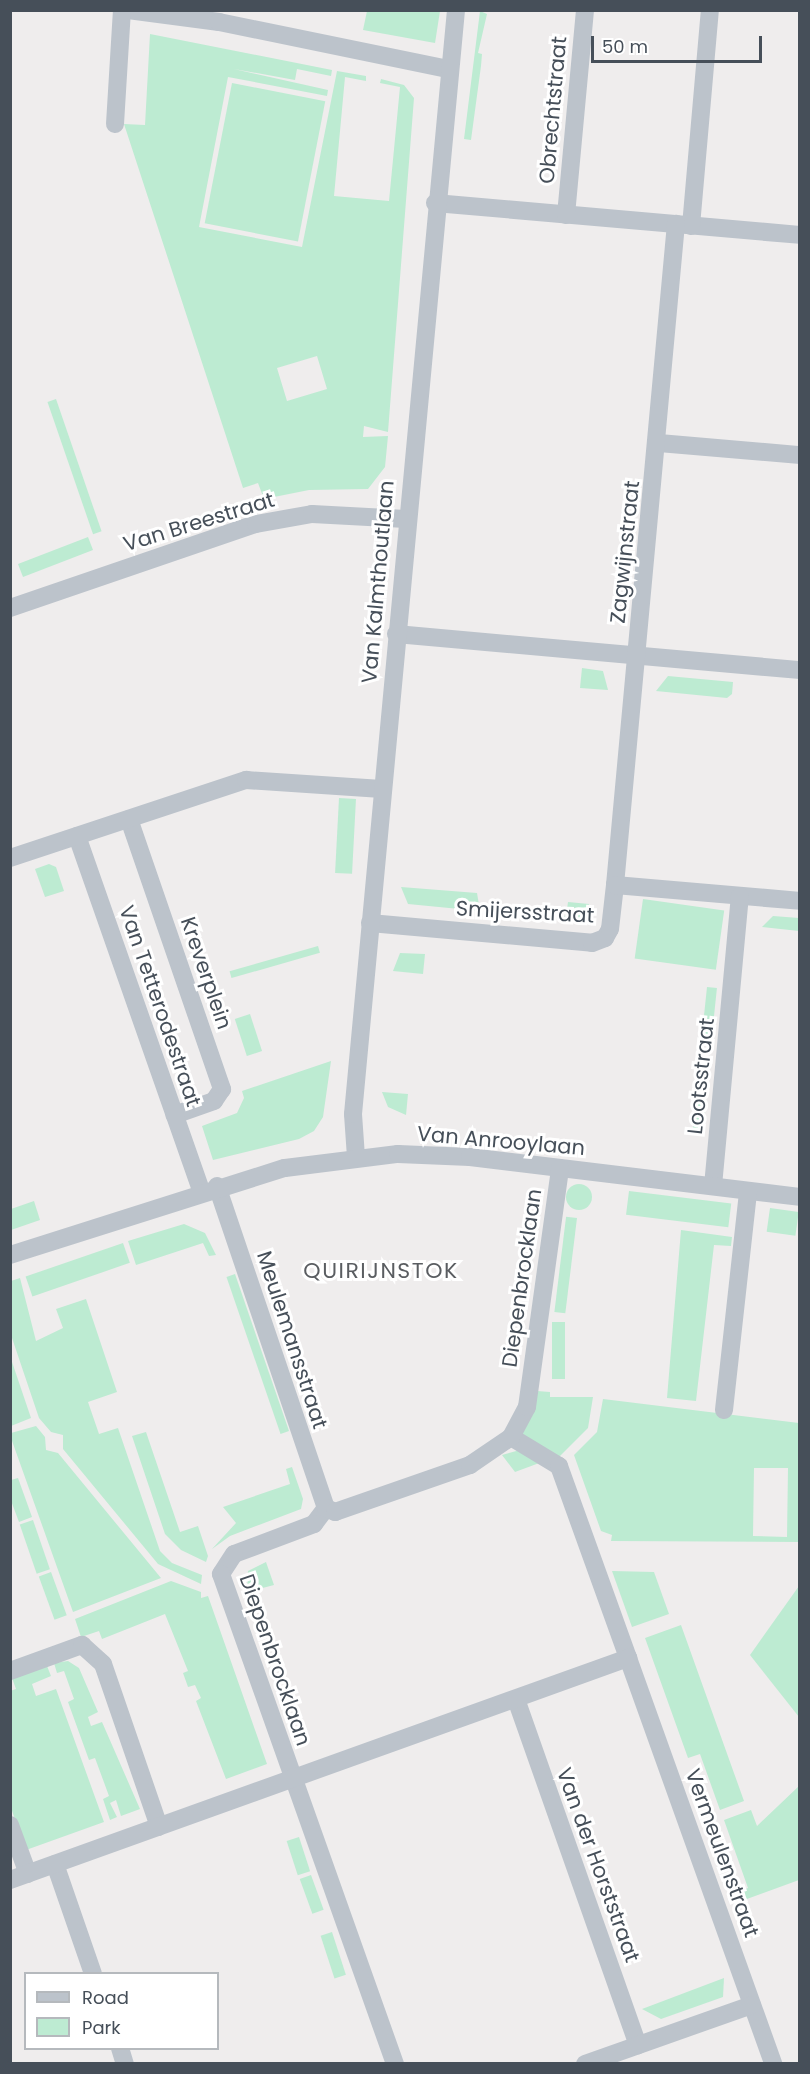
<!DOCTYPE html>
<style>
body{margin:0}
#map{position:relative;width:810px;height:2074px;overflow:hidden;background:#efeded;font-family:Poppins,sans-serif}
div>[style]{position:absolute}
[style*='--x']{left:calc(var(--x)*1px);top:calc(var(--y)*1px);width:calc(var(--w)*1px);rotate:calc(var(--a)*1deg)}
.green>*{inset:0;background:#bdebd2;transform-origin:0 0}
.round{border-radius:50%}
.minor>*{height:18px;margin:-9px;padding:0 9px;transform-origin:9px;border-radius:9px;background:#bcc3cb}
span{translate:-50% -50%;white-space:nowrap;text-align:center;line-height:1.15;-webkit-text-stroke:6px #fff;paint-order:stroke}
.street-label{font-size:21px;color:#464f59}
.neighbourhood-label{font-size:22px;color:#5a5d61;letter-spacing:1.5px}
.frame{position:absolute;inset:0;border:12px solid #464f59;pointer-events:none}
.legend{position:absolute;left:24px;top:1972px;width:195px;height:78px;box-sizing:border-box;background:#fff;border:2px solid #b5b9bd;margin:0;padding:8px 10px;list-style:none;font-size:18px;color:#464f59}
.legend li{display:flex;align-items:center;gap:12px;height:30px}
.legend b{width:30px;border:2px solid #b5b9bd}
.scale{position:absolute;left:591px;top:36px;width:171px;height:27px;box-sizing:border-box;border:3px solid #464f59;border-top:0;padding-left:8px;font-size:18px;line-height:21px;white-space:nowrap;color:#464f59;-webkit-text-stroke:4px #fff;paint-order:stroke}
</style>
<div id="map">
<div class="green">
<div style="clip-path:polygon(367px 11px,440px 11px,435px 43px,363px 30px)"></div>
<div style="clip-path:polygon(480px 11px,487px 14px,478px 53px,482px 54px,481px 66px,471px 140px,464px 139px)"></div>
<div style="clip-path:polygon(evenodd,150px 34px,332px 70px,331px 76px,297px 69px,295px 80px,234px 69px,328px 90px,327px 96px,228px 77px,199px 227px,302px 247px,337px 71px,366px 76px,366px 81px,345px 77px,334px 196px,389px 201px,400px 87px,380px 83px,381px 79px,404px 85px,414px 98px,388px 432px,364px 426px,363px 437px,388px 436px,385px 467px,368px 489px,309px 490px,264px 499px,258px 483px,243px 488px,124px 124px,145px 125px,150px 34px,317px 356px,327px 389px,287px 401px,277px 368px,317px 356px)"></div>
<div style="left:232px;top:83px;width:95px;height:143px;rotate:11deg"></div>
<div style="left:56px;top:399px;width:140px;height:9px;rotate:71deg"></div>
<div style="left:88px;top:537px;width:14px;height:75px;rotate:69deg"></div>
<div style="clip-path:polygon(582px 668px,603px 671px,608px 690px,580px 688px)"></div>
<div style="clip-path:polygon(668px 676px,733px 682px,732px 694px,727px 698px,656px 691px)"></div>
<div style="left:339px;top:798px;width:17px;height:75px;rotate:3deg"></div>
<div style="clip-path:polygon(49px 864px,56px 867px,64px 891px,45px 897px,35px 869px)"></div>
<div style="clip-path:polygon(401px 887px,477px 893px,480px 911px,408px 904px)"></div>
<div style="left:643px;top:899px;width:82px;height:60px;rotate:8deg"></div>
<div style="clip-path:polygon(568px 902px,589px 904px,586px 917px,577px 920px,508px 913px,566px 916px)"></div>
<div style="clip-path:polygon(773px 916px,799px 918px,799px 931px,762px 927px)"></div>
<div style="left:318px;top:946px;width:7px;height:92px;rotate:74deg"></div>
<div style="clip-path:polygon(400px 953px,425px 954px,423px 974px,393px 971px)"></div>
<div style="left:707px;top:987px;width:10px;height:48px;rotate:6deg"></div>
<div style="left:250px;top:1014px;width:39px;height:16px;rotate:72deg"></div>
<div style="clip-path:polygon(331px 1061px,323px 1117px,314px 1131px,299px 1139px,213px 1160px,202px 1126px,237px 1113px,244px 1098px,242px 1091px)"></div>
<div style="left:699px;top:1070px;width:10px;height:60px;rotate:6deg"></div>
<div style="clip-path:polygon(382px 1092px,408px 1094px,406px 1115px,388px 1107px)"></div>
<div class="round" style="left:566px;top:1184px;width:26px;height:26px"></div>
<div style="left:629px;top:1191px;width:103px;height:24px;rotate:7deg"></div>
<div style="clip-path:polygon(34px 1201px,40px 1220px,11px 1230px,11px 1209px)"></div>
<div style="left:770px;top:1208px;width:29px;height:24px;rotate:8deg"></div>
<div style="left:577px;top:1218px;width:96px;height:11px;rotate:97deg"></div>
<div style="clip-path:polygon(184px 1224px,205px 1233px,216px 1255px,209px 1256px,203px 1243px,136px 1265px,128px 1241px)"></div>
<div style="clip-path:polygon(681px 1230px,732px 1237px,731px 1246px,714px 1245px,696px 1401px,667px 1398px)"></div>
<div style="left:123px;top:1243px;width:21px;height:103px;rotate:71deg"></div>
<div style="left:235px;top:1274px;width:166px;height:9px;rotate:71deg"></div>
<div style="clip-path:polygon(20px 1278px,36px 1341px,63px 1328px,56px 1309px,86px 1299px,117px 1392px,88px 1402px,99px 1434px,118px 1428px,160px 1551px,172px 1563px,202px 1575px,201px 1584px,158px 1564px,63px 1449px,63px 1435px,51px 1432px,39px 1418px,11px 1335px,11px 1281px)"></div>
<div style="left:552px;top:1322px;width:13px;height:57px"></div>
<div style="clip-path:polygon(10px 1356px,31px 1418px,11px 1426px,10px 1426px)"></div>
<div style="clip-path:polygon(537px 1391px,550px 1392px,550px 1397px,593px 1397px,588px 1428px,559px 1457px,521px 1435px)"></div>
<div style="clip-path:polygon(evenodd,603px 1399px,799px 1423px,799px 1542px,611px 1541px,612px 1535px,601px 1531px,574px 1455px,597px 1432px,603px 1399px,754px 1468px,788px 1468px,787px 1537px,753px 1536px,754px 1468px)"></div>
<div style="clip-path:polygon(36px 1426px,45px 1437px,46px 1450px,58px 1453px,161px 1578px,73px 1612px,11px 1438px,11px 1433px)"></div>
<div style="clip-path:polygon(146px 1432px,180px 1532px,198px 1526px,208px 1556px,206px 1562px,181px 1550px,165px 1534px,132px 1436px)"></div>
<div style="clip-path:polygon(520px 1450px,542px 1462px,515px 1472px,502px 1455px)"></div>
<div style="clip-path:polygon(292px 1467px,303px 1499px,301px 1509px,230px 1536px,212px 1549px,236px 1523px,223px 1507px,290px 1484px,286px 1469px)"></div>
<div style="clip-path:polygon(18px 1478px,32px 1517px,19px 1522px,10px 1498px,11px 1480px)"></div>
<div style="left:33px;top:1520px;width:52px;height:14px;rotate:71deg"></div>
<div style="clip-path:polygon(266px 1562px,274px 1585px,247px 1592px,248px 1571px)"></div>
<div style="clip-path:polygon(612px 1571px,654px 1572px,669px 1614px,632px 1627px)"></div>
<div style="left:51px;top:1572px;width:46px;height:13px;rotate:70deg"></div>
<div style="clip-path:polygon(171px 1581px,201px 1592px,201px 1598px,208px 1596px,267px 1764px,226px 1779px,196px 1701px,201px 1698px,195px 1685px,188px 1687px,183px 1673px,188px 1671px,165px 1614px,102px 1639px,99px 1631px,81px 1637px,75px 1619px)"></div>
<div style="clip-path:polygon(799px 1586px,799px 1717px,750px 1655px)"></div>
<div style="clip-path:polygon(681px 1625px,744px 1801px,720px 1810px,700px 1754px,688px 1758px,645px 1638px)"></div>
<div style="clip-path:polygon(68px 1661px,79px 1668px,98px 1712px,88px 1717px,91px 1726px,102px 1722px,140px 1809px,121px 1816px,116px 1800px,110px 1803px,117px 1817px,110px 1820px,103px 1799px,109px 1796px,95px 1758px,89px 1760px,68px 1702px,74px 1699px,64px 1671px,57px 1673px,54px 1663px)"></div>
<div style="clip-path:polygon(47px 1666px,51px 1676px,32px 1684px,36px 1696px,56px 1689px,104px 1822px,26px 1850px,11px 1808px,10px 1691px,16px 1689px,12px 1678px)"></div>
<div style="clip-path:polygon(799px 1786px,799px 1880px,736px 1903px,733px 1894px,748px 1888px,724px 1820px,751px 1810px,757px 1826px)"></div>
<div style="left:299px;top:1837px;width:36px;height:13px;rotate:72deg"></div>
<div style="left:311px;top:1875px;width:37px;height:12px;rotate:70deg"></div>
<div style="left:332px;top:1932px;width:45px;height:12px;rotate:72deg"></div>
<div style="clip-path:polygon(724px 1978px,723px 1997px,661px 2019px,642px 2009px)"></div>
</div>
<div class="minor">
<div style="--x:128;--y:10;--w:92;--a:7.5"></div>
<div style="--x:219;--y:22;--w:233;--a:11.6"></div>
<div style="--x:115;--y:124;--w:114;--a:-86.5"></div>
<div style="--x:435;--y:203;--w:366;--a:5"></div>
<div style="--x:566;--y:215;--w:206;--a:-84.7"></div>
<div style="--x:691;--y:226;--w:217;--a:-85"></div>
<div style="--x:659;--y:443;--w:142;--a:4.9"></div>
<div style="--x:10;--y:608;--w:260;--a:-18.9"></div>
<div style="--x:256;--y:524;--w:57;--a:-10.1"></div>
<div style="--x:312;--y:514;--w:94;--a:3"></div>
<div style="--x:396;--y:634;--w:406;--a:5.1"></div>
<div style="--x:129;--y:819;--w:286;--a:71"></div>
<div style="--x:222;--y:1089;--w:14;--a:124"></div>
<div style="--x:214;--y:1101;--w:42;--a:160.7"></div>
<div style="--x:77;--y:836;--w:376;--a:70.7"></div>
<div style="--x:10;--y:858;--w:249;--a:-18.3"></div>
<div style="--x:246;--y:780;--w:136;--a:3.8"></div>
<div style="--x:615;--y:885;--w:664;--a:-84.73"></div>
<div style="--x:370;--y:923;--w:223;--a:5.1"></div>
<div style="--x:592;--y:943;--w:14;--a:-21"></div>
<div style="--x:605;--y:938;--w:10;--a:-61"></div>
<div style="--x:610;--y:929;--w:44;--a:-83.5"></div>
<div style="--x:615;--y:885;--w:186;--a:4.9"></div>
<div style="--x:356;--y:1157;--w:43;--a:-94"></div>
<div style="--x:353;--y:1114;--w:1109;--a:-84.67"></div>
<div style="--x:217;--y:1186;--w:340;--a:71.3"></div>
<div style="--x:713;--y:1186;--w:291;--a:-84.7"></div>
<div style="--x:10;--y:1255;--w:288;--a:-17.6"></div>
<div style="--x:285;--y:1168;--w:114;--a:-7.1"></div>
<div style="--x:398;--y:1154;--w:72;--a:2.4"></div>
<div style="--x:470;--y:1157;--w:332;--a:6.9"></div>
<div style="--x:724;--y:1410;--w:220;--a:-83.7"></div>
<div style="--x:511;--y:1437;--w:56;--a:31.1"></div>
<div style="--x:559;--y:1466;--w:204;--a:70.2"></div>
<div style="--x:326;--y:1508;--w:20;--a:127"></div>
<div style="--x:314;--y:1524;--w:85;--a:159.4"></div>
<div style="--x:234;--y:1554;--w:24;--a:123"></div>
<div style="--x:221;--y:1574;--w:520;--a:70.45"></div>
<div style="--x:326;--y:1508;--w:10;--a:24"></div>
<div style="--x:335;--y:1512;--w:143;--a:-19.2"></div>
<div style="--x:470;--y:1465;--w:50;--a:-34.3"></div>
<div style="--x:511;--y:1437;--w:34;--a:-62"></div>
<div style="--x:527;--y:1407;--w:241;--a:-82.1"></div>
<div style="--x:10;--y:1671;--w:77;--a:-19.9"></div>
<div style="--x:82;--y:1645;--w:28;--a:42"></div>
<div style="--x:103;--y:1664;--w:172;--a:71"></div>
<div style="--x:516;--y:1699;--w:367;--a:70.6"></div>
<div style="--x:10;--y:1825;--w:52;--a:69.8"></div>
<div style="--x:55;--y:1864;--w:116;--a:70.9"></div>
<div style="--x:10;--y:1880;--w:657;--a:-19.76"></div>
<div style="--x:628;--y:1658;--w:431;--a:70.3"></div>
<div style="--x:120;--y:2048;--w:17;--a:73"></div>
<div style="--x:585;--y:2064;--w:177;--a:-19.5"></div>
</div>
<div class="street-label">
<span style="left:553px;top:110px;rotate:-85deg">Obrechtstraat</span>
<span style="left:199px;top:522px;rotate:-17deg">Van Breestraat</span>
<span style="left:625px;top:552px;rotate:-84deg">Zagwijnstraat</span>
<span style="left:378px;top:582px;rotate:-85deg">Van Kalmthoutlaan</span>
<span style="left:525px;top:912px;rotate:3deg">Smijersstraat</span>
<span style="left:206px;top:973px;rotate:71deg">Kreverplein</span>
<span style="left:160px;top:1006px;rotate:71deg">Van Tetterodestraat</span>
<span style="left:701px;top:1076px;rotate:-84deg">Lootsstraat</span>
<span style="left:501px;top:1141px;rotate:5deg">Van Anrooylaan</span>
<span style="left:522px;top:1278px;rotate:-82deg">Diepenbrocklaan</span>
<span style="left:292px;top:1340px;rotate:72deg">Meulemansstraat</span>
<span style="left:275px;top:1660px;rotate:71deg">Diepenbrocklaan</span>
<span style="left:722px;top:1853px;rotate:70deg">Vermeulenstraat</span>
<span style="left:598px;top:1865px;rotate:70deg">Van der Horststraat</span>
</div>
<div class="neighbourhood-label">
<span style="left:381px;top:1271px">QUIRIJNSTOK</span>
</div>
<div class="frame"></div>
<ul class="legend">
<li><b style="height:8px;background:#bcc3cb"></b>Road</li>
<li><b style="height:16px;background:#bdebd2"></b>Park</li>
</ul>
<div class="scale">50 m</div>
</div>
